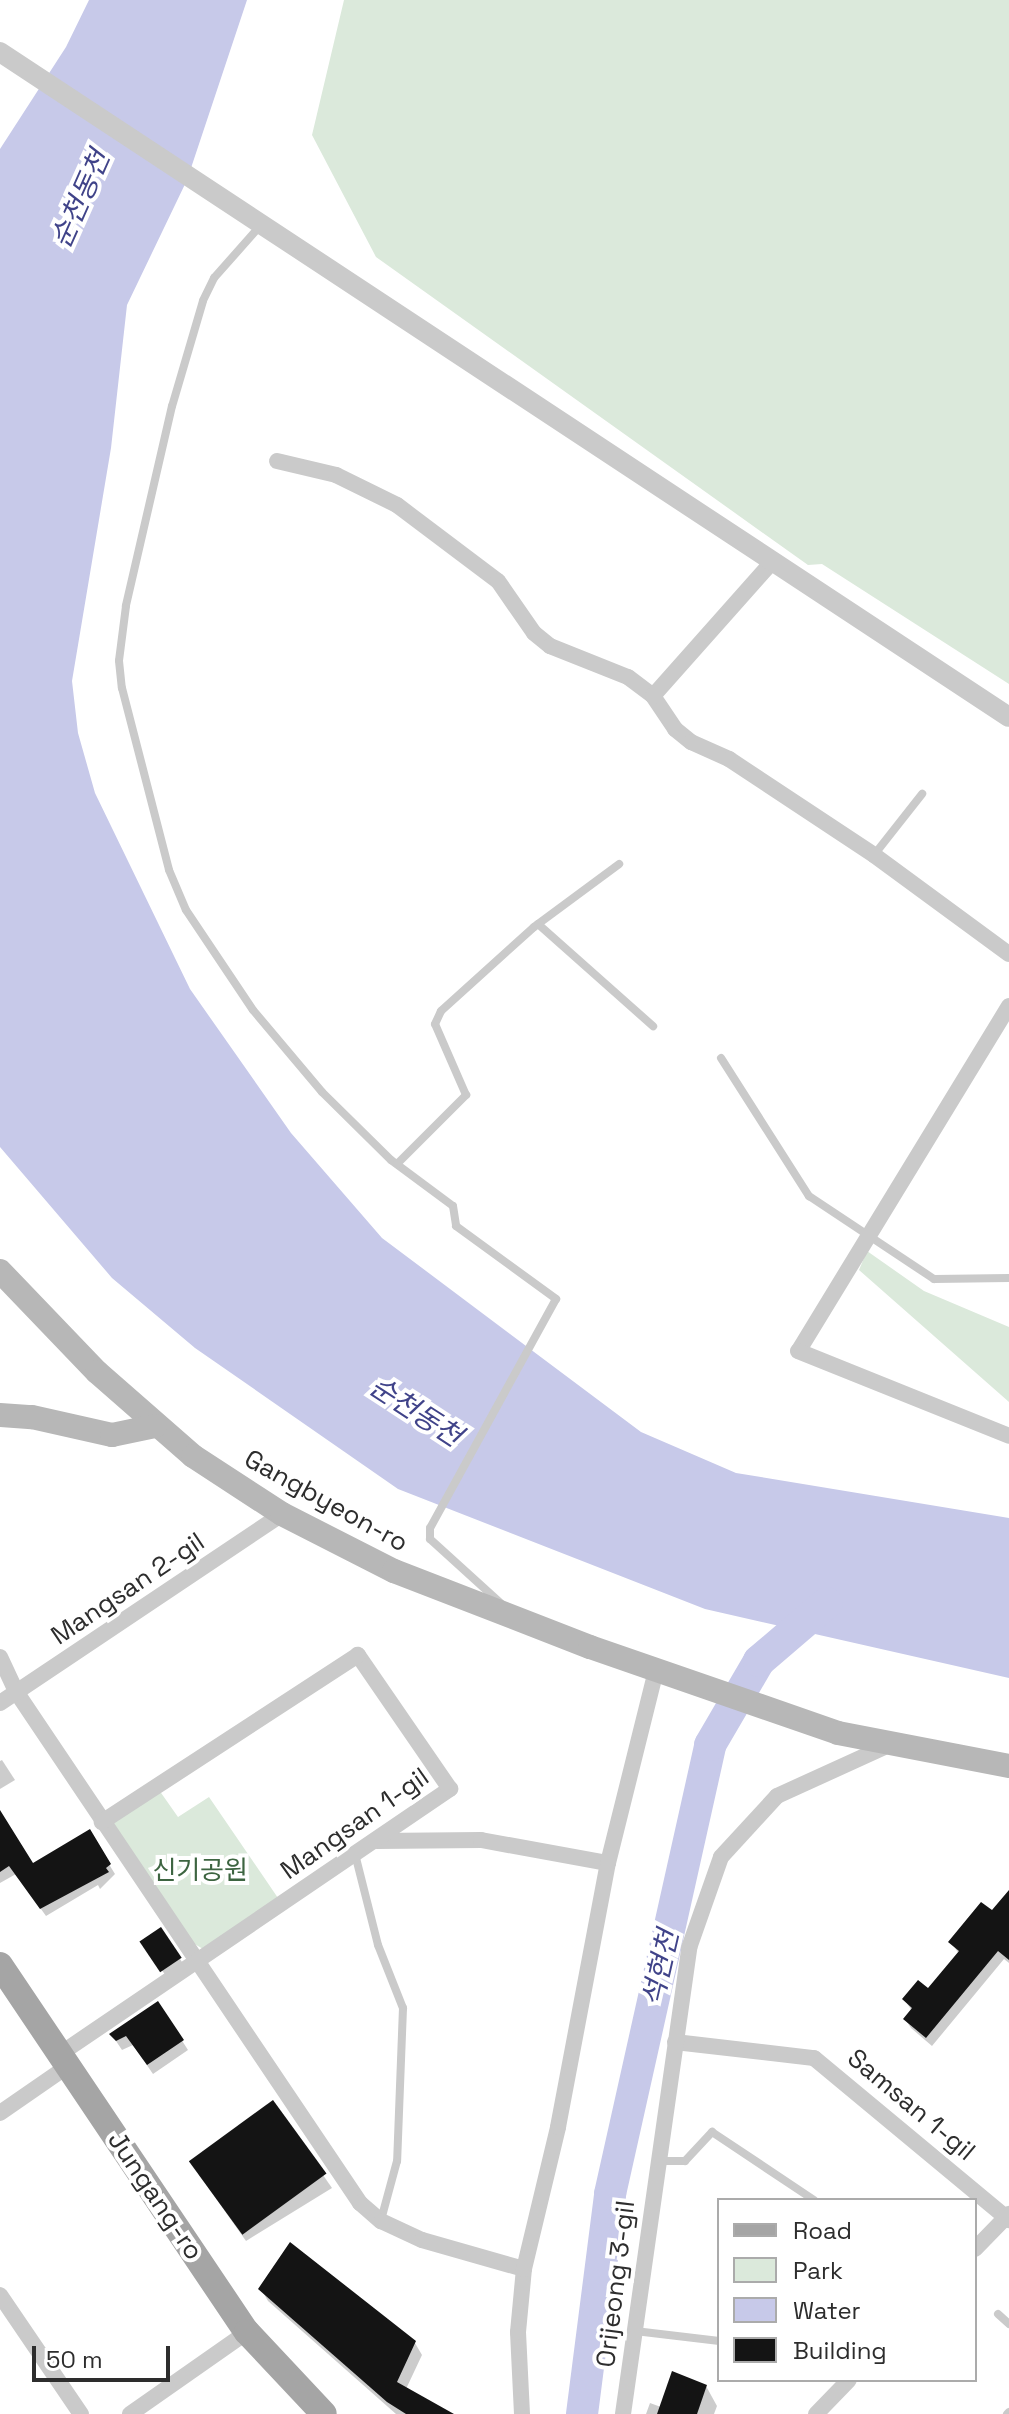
<!DOCTYPE html>
<meta charset="utf-8">
<style>
body{margin:0}
#map{position:relative;width:1009px;height:2414px;overflow:hidden;background:#fff;font-family:"Space Grotesk","Noto Sans KR",sans-serif}
div>[style]{position:absolute}
[style*='--x']{left:calc(var(--x)*1px);top:calc(var(--y)*1px);width:calc(var(--w)*1px);rotate:calc(var(--a)*1deg)}
.green>*{inset:0;background:#dbe9db}
.water>*{inset:0;background:#c7c9e9}
.shadow>*{inset:0;background:#0003}
.river>*{height:32px;margin:-16px;padding:0 16px;transform-origin:16px;border-radius:16px;background:#c7c9e9}
.building>*{inset:0;background:#141414;transform-origin:0 0}
.service>*{height:8px;margin:-4px;padding:0 4px;transform-origin:4px;border-radius:4px;background:#cacaca}
.minor>*{height:16px;margin:-8px;padding:0 8px;transform-origin:8px;border-radius:8px;background:#cacaca}
.tertiary>*{height:20px;margin:-10px;padding:0 10px;transform-origin:10px;border-radius:10px;background:#cacaca}
.secondary>*{height:24px;margin:-12px;padding:0 12px;transform-origin:12px;border-radius:12px;background:#b7b7b7}
.primary>*{height:26px;margin:-13px;padding:0 13px;transform-origin:13px;border-radius:13px;background:#a5a5a5}
span{translate:-50% -50%;white-space:nowrap;text-align:center;line-height:1.15;-webkit-text-stroke:8px #fff;paint-order:stroke}
.street-label{font-size:26px;color:#2d2d2d}
.park-label{font-size:26px;color:#3d6541}
.water-label{font-size:28px;color:#404389;font-style:italic}
.legend{position:absolute;left:717px;top:2198px;width:260px;height:184px;box-sizing:border-box;background:#fff;border:2px solid #ababab;margin:0;padding:10px 14px;list-style:none;font-size:24px;color:#2d2d2d}
.legend li{display:flex;align-items:center;gap:16px;height:40px}
.legend b{width:40px;border:2px solid #ababab}
.scale{position:absolute;left:32px;top:2346px;width:138px;height:36px;box-sizing:border-box;border:4px solid #2d2d2d;border-top:0;padding-left:10px;font-size:24px;line-height:28px;white-space:nowrap;color:#2d2d2d;-webkit-text-stroke:6px #fff;paint-order:stroke}
</style>
<div id="map">
<div class="green">
<div style="clip-path:polygon(344px 0,1009px 0,1009px 684px,822px 564px,808px 565px,376px 257px,312px 135px)"></div>
<div style="clip-path:polygon(867px 1251px,924px 1291px,1009px 1327px,1009px 1402px,859px 1270px)"></div>
<div style="clip-path:polygon(159px 1790px,178px 1817px,209px 1797px,278px 1898px,203px 1949px,188px 1940px,109px 1824px)"></div>
</div>
<div class="water">
<div style="clip-path:polygon(89px 0,247px 0,187px 180px,127px 305px,111px 448px,72px 681px,78px 733px,95px 793px,190px 989px,291px 1133px,382px 1238px,641px 1432px,736px 1473px,1009px 1518px,1009px 1678px,705px 1609px,398px 1489px,195px 1348px,112px 1278px,0 1147px,0 149px,66px 47px)"></div>
</div>
<div class="shadow">
<div style="clip-path:polygon(2px 1760px,15px 1780px,0 1789px,0 1761px)"></div>
<div style="clip-path:polygon(0 1829px,33px 1865px,89px 1832px,115px 1874px,100px 1889px,98px 1885px,46px 1916px,16px 1874px,0 1883px)"></div>
<div style="clip-path:polygon(1009px 1893px,1009px 1963px,1004px 1959px,932px 2046px,911px 2028px,905px 2019px,912px 2011px,904px 1999px,928px 1991px,959px 1954px,951px 1942px,992px 1913px)"></div>
<div style="clip-path:polygon(160px 1929px,184px 1965px,166px 1976px,145px 1946px)"></div>
<div style="clip-path:polygon(158px 2003px,188px 2050px,153px 2074px,133px 2045px,122px 2050px,112px 2035px)"></div>
<div style="clip-path:polygon(273px 2103px,332px 2188px,246px 2241px,198px 2173px)"></div>
<div style="clip-path:polygon(261px 2289px,415px 2343px,422px 2355px,406px 2389px,447px 2414px,396px 2414px,268px 2301px)"></div>
<div style="clip-path:polygon(706px 2386px,717px 2406px,714px 2414px,646px 2414px,650px 2403px,661px 2407px)"></div>
</div>
<div class="river">
<div style="--x:582;--y:2414;--w:222;--a:-82.7"></div>
<div style="--x:610;--y:2194;--w:460;--a:-77.4"></div>
<div style="--x:710;--y:1745;--w:97;--a:-59.7"></div>
<div style="--x:759;--y:1661;--w:89;--a:-40.5"></div>
</div>
<div class="building">
<div style="clip-path:polygon(0 1810px,33px 1863px,90px 1829px,111px 1864px,106px 1868px,109px 1872px,40px 1909px,9px 1866px,0 1872px)"></div>
<div style="clip-path:polygon(1009px 1890px,1009px 1960px,998px 1951px,926px 2038px,903px 2019px,912px 2008px,902px 1999px,918px 1980px,928px 1988px,959px 1951px,948px 1942px,981px 1902px,992px 1910px)"></div>
<div style="left:161px;top:1927px;width:37px;height:26px;rotate:56deg"></div>
<div style="clip-path:polygon(158px 2001px,184px 2040px,147px 2065px,126px 2036px,116px 2041px,109px 2034px)"></div>
<div style="left:273px;top:2100px;width:91px;height:104px;rotate:54deg"></div>
<div style="clip-path:polygon(290px 2242px,416px 2341px,397px 2382px,454px 2414px,406px 2414px,387px 2402px,258px 2289px)"></div>
<div style="clip-path:polygon(672px 2371px,707px 2385px,697px 2414px,657px 2414px)"></div>
</div>
<div class="service">
<div style="--x:260;--y:226;--w:69;--a:131.5"></div>
<div style="--x:214;--y:278;--w:25;--a:116"></div>
<div style="--x:203;--y:301;--w:109;--a:106.4"></div>
<div style="--x:172;--y:406;--w:205;--a:103"></div>
<div style="--x:126;--y:606;--w:55;--a:97.3"></div>
<div style="--x:119;--y:661;--w:27;--a:84"></div>
<div style="--x:122;--y:688;--w:188;--a:75.5"></div>
<div style="--x:169;--y:870;--w:43;--a:67"></div>
<div style="--x:186;--y:910;--w:120;--a:56.2"></div>
<div style="--x:253;--y:1010;--w:107;--a:49.9"></div>
<div style="--x:322;--y:1092;--w:97;--a:44.6"></div>
<div style="--x:391;--y:1160;--w:77;--a:36.6"></div>
<div style="--x:453;--y:1206;--w:20;--a:81"></div>
<div style="--x:456;--y:1226;--w:124;--a:36.1"></div>
<div style="--x:556;--y:1299;--w:261;--a:118.8"></div>
<div style="--x:430;--y:1528;--w:11;--a:90"></div>
<div style="--x:430;--y:1539;--w:100;--a:42.2"></div>
<div style="--x:874;--y:855;--w:78;--a:-51.8"></div>
<div style="--x:538;--y:924;--w:154;--a:41.6"></div>
<div style="--x:721;--y:1058;--w:164;--a:57.5"></div>
<div style="--x:809;--y:1196;--w:150;--a:33.6"></div>
<div style="--x:934;--y:1279;--w:75;--a:-0.8"></div>
<div style="--x:397;--y:1164;--w:98;--a:-45"></div>
<div style="--x:466;--y:1095;--w:77;--a:-113.6"></div>
<div style="--x:435;--y:1024;--w:14;--a:-65"></div>
<div style="--x:441;--y:1011;--w:125;--a:-42.1"></div>
<div style="--x:534;--y:927;--w:106;--a:-36.5"></div>
<div style="--x:355;--y:1854;--w:94;--a:75.8"></div>
<div style="--x:378;--y:1945;--w:68;--a:68.4"></div>
<div style="--x:403;--y:2008;--w:153;--a:92.2"></div>
<div style="--x:397;--y:2161;--w:61;--a:105.2"></div>
<div style="--x:656;--y:2161;--w:29;--a:0"></div>
<div style="--x:685;--y:2161;--w:40;--a:-47"></div>
<div style="--x:712;--y:2132;--w:123;--a:33.7"></div>
<div style="--x:998;--y:2314;--w:15;--a:42"></div>
<div style="--x:635;--y:2331;--w:85;--a:6.8"></div>
<div style="--x:1007;--y:2414;--w:3;--a:-45"></div>
</div>
<div class="minor">
<div style="--x:277;--y:461;--w:61;--a:13.3"></div>
<div style="--x:336;--y:475;--w:68;--a:26.2"></div>
<div style="--x:397;--y:505;--w:126;--a:37"></div>
<div style="--x:498;--y:581;--w:63;--a:55.3"></div>
<div style="--x:534;--y:633;--w:21;--a:39"></div>
<div style="--x:550;--y:646;--w:84;--a:21.7"></div>
<div style="--x:628;--y:677;--w:31;--a:37"></div>
<div style="--x:653;--y:696;--w:40;--a:56"></div>
<div style="--x:675;--y:729;--w:21;--a:39"></div>
<div style="--x:691;--y:742;--w:42;--a:24.1"></div>
<div style="--x:729;--y:759;--w:174;--a:33.5"></div>
<div style="--x:874;--y:855;--w:167;--a:36.3"></div>
<div style="--x:653;--y:696;--w:178;--a:-48.4"></div>
<div style="--x:1009;--y:1006;--w:404;--a:121.4"></div>
<div style="--x:798;--y:1351;--w:227;--a:21.9"></div>
<div style="--x:0;--y:1657;--w:40;--a:65"></div>
<div style="--x:17;--y:1693;--w:615;--a:56.08"></div>
<div style="--x:360;--y:2203;--w:28;--a:41"></div>
<div style="--x:381;--y:2221;--w:45;--a:24.9"></div>
<div style="--x:422;--y:2240;--w:106;--a:15.9"></div>
<div style="--x:0;--y:1703;--w:339;--a:-33.8"></div>
<div style="--x:377;--y:1841;--w:104;--a:-0.6"></div>
<div style="--x:481;--y:1840;--w:129;--a:10.3"></div>
<div style="--x:675;--y:2042;--w:140;--a:6.6"></div>
<div style="--x:814;--y:2058;--w:254;--a:39.7"></div>
<div style="--x:60;--y:2054;--w:472;--a:-34.2"></div>
<div style="--x:450;--y:1789;--w:163;--a:-124.5"></div>
<div style="--x:358;--y:1655;--w:306;--a:146.9"></div>
<div style="--x:0;--y:2113;--w:83;--a:-34.7"></div>
<div style="--x:975;--y:2249;--w:49;--a:-45.8"></div>
<div style="--x:0;--y:2295;--w:144;--a:55.8"></div>
<div style="--x:130;--y:2414;--w:143;--a:-35"></div>
<div style="--x:522;--y:2414;--w:82;--a:-92.8"></div>
<div style="--x:518;--y:2332;--w:63;--a:-84.6"></div>
<div style="--x:524;--y:2269;--w:146;--a:-76.5"></div>
<div style="--x:558;--y:2127;--w:269;--a:-79.3"></div>
<div style="--x:608;--y:1863;--w:198;--a:-76"></div>
<div style="--x:623;--y:2414;--w:471;--a:-81.9"></div>
<div style="--x:689;--y:1948;--w:96;--a:-70.6"></div>
<div style="--x:721;--y:1857;--w:83;--a:-47.4"></div>
<div style="--x:777;--y:1796;--w:123;--a:-24.5"></div>
<div style="--x:816;--y:2414;--w:47;--a:-45.9"></div>
</div>
<div class="tertiary">
<div style="--x:0;--y:52;--w:1208;--a:33.39"></div>
</div>
<div class="secondary">
<div style="--x:0;--y:1271;--w:140;--a:46.2"></div>
<div style="--x:97;--y:1372;--w:128;--a:41.2"></div>
<div style="--x:193;--y:1456;--w:106;--a:33.1"></div>
<div style="--x:282;--y:1514;--w:126;--a:27"></div>
<div style="--x:394;--y:1571;--w:210;--a:21.2"></div>
<div style="--x:590;--y:1647;--w:262;--a:19.1"></div>
<div style="--x:838;--y:1733;--w:174;--a:10.9"></div>
<div style="--x:0;--y:1415;--w:32;--a:4"></div>
<div style="--x:32;--y:1417;--w:82;--a:12.7"></div>
<div style="--x:112;--y:1435;--w:44;--a:-11.8"></div>
</div>
<div class="primary">
<div style="--x:0;--y:1965;--w:442;--a:56.1"></div>
<div style="--x:247;--y:2332;--w:112;--a:46.8"></div>
</div>
<div class="street-label">
<span style="left:326px;top:1501px;rotate:29deg">Gangbyeon-ro</span>
<span style="left:128px;top:1589px;rotate:-34deg">Mangsan 2-gil</span>
<span style="left:355px;top:1824px;rotate:-35deg">Mangsan 1-gil</span>
<span style="left:911px;top:2105px;rotate:40deg">Samsan 1-gil</span>
<span style="left:155px;top:2196px;rotate:56deg">Jungang-ro</span>
<span style="left:616px;top:2284px;rotate:-83deg">Orijeong 3-gil</span>
</div>
<div class="park-label">
<span style="left:200px;top:1871px">신기공원</span>
</div>
<div class="water-label">
<span style="left:80px;top:199px;rotate:-66deg">순천동천</span>
<span style="left:416px;top:1411px;rotate:33deg">순천동천</span>
<span style="left:660px;top:1968px;rotate:-77deg">석현천</span>
</div>
<ul class="legend">
<li><b style="height:10px;background:#a5a5a5"></b>Road</li>
<li><b style="height:22px;background:#dbe9db"></b>Park</li>
<li><b style="height:22px;background:#c7c9e9"></b>Water</li>
<li><b style="height:22px;background:#141414"></b>Building</li>
</ul>
<div class="scale">50 m</div>
</div>
